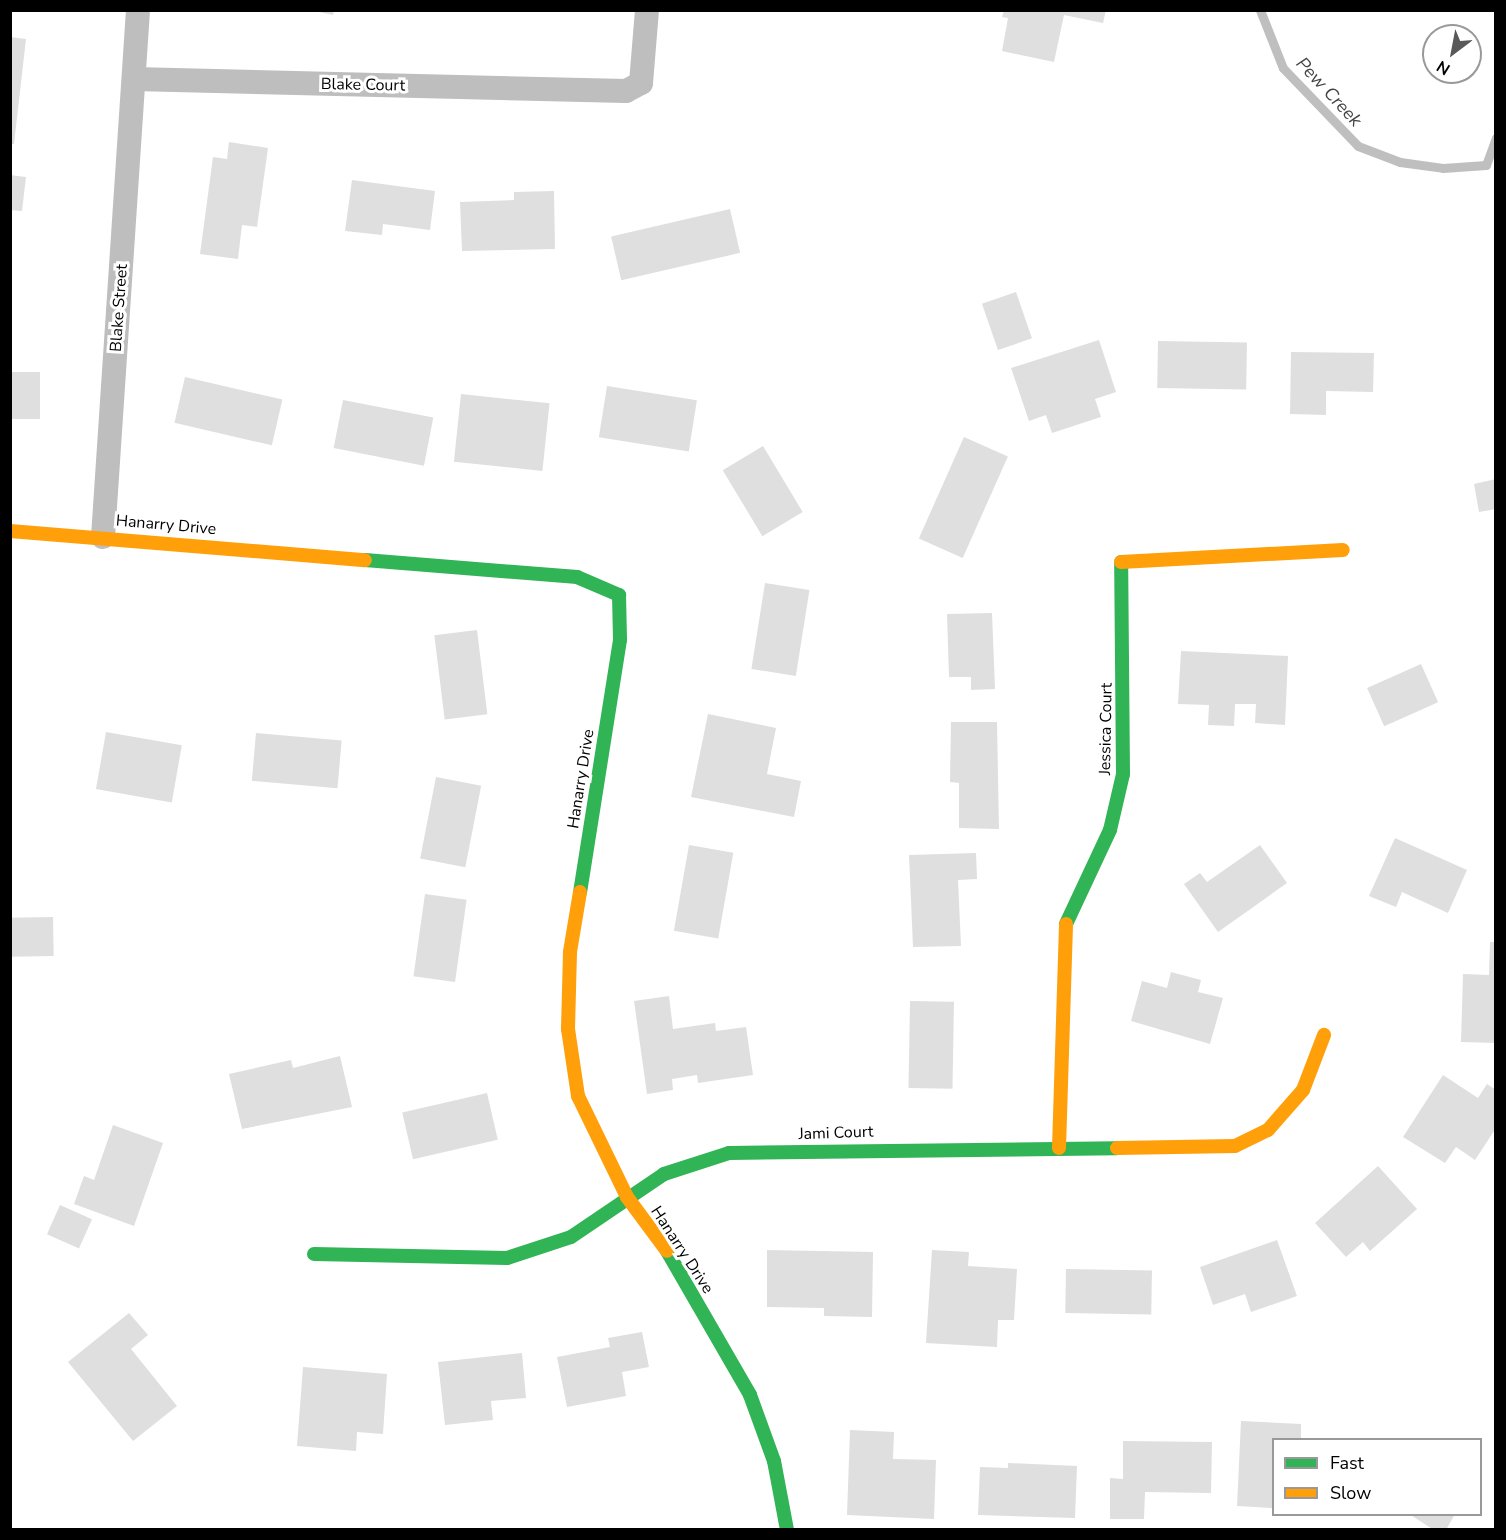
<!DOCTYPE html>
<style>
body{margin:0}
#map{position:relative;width:1506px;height:1540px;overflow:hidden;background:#fff;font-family:"Nunito Sans",sans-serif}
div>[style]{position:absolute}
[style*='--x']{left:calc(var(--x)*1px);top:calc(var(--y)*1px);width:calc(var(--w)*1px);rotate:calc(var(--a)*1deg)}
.stream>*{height:9px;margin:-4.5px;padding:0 4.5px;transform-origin:4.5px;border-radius:4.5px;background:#bfbfbf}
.building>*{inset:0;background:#dfdfdf;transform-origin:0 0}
.street>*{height:24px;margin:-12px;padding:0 12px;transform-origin:12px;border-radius:12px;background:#bebebe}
.fast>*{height:14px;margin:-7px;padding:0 7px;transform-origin:7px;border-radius:7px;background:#30b455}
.slow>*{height:14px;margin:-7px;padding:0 7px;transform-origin:7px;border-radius:7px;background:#ff9f0a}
span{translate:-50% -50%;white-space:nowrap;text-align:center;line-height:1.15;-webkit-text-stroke:6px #fff;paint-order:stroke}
.street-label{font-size:16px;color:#000}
.water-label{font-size:18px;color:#444;font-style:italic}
.frame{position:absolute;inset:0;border:12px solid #000;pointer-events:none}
.legend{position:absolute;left:1272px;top:1438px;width:210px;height:78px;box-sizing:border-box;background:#fff;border:2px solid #999;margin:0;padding:8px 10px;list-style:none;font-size:18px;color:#000}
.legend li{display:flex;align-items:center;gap:12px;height:30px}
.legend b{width:30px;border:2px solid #999}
.north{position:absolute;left:1422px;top:24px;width:60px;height:60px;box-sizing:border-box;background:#fff;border:2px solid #999;border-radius:50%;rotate:212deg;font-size:16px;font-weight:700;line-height:24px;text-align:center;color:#000}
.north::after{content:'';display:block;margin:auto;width:21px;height:27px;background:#595959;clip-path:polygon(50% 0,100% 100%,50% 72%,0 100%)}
</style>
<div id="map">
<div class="stream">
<div style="--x:1260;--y:10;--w:62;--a:68.4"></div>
<div style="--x:1283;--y:68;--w:108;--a:46.1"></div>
<div style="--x:1358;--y:146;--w:45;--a:20.9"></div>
<div style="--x:1400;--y:162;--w:43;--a:7.9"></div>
<div style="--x:1443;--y:168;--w:43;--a:-4"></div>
<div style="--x:1486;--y:165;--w:29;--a:-70"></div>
</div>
<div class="building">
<div style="clip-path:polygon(310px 10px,334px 10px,333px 15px)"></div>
<div style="clip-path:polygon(1004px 10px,1106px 10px,1103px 23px,1064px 15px,1054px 62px,1002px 51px,1008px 18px,1002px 17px)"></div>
<div style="clip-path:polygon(10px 37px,26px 39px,14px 144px,10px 144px)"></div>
<div style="clip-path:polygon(229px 142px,268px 148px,257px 227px,242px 225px,238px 259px,200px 254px,213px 157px,227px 159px)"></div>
<div style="clip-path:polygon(10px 175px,26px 177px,22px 211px,10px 210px)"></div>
<div style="clip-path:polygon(352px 180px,435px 191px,430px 230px,383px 224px,382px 235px,345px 231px)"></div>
<div style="clip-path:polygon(554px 191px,555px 249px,462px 251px,460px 202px,514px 200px,514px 192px)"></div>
<div style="left:730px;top:209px;width:45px;height:122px;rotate:77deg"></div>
<div style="left:1016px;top:292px;width:49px;height:36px;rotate:71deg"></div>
<div style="clip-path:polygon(1099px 340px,1116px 392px,1095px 399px,1101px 417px,1052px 433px,1046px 415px,1029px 421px,1011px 368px)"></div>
<div style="left:1158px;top:341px;width:89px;height:47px;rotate:1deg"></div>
<div style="clip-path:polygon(1291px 352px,1374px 353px,1373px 392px,1326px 391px,1326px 415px,1290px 414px)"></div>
<div style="left:10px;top:372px;width:30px;height:47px"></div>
<div style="left:185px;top:377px;width:100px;height:47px;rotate:13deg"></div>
<div style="left:607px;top:386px;width:91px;height:52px;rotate:9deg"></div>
<div style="left:461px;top:394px;width:89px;height:68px;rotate:6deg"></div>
<div style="left:343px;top:400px;width:92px;height:49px;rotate:11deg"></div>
<div style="left:964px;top:437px;width:48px;height:111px;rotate:24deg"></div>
<div style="left:763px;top:446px;width:77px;height:47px;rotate:59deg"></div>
<div style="clip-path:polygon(1496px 479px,1496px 509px,1479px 512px,1474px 484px)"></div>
<div style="left:765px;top:583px;width:45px;height:87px;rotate:9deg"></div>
<div style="clip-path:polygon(992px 613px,995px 689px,971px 690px,971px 677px,949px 677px,947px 614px)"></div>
<div style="left:477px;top:630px;width:85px;height:43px;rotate:83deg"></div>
<div style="clip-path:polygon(1181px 651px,1288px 656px,1285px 725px,1255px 723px,1256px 704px,1235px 704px,1234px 726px,1208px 725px,1209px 705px,1178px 704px)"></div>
<div style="left:1421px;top:664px;width:42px;height:59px;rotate:66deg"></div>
<div style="clip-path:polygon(708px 714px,776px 728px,767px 774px,801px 781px,794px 817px,691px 797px)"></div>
<div style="clip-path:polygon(951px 722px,997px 722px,999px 829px,959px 828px,959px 783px,950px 782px)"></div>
<div style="left:106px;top:732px;width:77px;height:58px;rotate:10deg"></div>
<div style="left:256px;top:733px;width:86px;height:48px;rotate:5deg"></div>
<div style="left:436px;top:777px;width:46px;height:83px;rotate:11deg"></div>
<div style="clip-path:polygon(1395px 838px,1467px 870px,1448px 913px,1402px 892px,1396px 907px,1369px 896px)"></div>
<div style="left:689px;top:845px;width:45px;height:87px;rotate:10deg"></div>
<div style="clip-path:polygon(1260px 845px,1287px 883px,1218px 932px,1184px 884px,1200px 873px,1207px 882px)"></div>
<div style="clip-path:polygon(976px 853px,977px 879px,958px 880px,961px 946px,913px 947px,909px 855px)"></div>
<div style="left:425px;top:894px;width:42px;height:83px;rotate:8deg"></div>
<div style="left:53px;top:917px;width:39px;height:43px;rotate:89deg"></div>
<div style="clip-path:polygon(1490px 942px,1496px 942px,1496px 1043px,1461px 1042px,1463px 974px,1489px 975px)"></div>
<div style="clip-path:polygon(1171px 972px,1201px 980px,1198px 992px,1223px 998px,1210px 1044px,1131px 1021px,1142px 981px,1167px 988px)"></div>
<div style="clip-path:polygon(669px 996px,673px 1029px,715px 1023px,716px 1031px,746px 1027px,753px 1075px,698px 1083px,697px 1075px,672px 1079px,673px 1090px,647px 1094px,634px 1001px)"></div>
<div style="left:910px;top:1001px;width:44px;height:87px;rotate:1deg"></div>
<div style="clip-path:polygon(340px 1056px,352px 1107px,242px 1129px,229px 1074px,291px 1060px,293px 1068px)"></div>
<div style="clip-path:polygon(1443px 1075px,1478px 1098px,1487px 1084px,1496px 1090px,1496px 1128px,1475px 1160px,1456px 1147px,1445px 1163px,1403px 1137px)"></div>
<div style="left:487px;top:1093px;width:48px;height:87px;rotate:77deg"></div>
<div style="clip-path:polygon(113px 1125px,163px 1143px,134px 1226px,74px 1204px,84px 1176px,94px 1180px)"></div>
<div style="clip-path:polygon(1378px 1166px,1417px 1209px,1370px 1251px,1363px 1242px,1346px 1257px,1315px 1223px)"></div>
<div style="left:60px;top:1205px;width:35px;height:32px;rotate:24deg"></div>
<div style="clip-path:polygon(1277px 1240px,1297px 1296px,1251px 1312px,1245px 1294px,1213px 1305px,1200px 1267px)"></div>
<div style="clip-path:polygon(767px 1250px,873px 1252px,872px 1317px,824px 1316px,824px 1308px,767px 1307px)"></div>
<div style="clip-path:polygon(932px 1250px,969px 1252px,968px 1266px,1017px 1269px,1014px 1320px,998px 1320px,997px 1347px,926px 1343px)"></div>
<div style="left:1066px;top:1269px;width:86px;height:44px;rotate:1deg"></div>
<div style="clip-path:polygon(129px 1313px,148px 1335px,131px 1349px,177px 1406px,133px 1441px,68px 1362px)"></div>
<div style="clip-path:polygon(642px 1332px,649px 1367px,622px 1372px,626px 1396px,567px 1407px,557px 1357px,610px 1347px,608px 1338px)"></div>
<div style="clip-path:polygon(522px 1353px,526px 1398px,491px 1401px,493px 1420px,445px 1425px,438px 1362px)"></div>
<div style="clip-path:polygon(303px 1367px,387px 1374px,383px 1434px,357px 1432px,356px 1451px,297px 1446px)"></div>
<div style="clip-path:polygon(1241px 1421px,1301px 1424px,1301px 1440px,1274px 1440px,1272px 1508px,1237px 1506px)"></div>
<div style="clip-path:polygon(850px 1430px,894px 1432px,893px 1459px,936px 1460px,934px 1519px,847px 1515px)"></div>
<div style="clip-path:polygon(1123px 1441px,1212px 1442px,1211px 1493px,1145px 1492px,1144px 1519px,1110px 1519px,1110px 1478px,1123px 1479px)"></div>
<div style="clip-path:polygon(1008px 1463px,1077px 1466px,1075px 1518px,978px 1515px,980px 1467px,1008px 1468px)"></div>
<div style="clip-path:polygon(1409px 1514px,1455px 1514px,1446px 1530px,1434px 1530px)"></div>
</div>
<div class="street">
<div style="--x:134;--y:79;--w:492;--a:1.4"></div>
<div style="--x:626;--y:91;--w:17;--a:-28"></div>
<div style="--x:641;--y:83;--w:73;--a:-85.3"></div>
<div style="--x:103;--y:537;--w:528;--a:-86.2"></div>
</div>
<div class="fast">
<div style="--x:365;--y:560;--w:213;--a:4.6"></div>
<div style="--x:577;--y:577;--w:46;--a:23.2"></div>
<div style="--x:619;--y:595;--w:45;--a:88.7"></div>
<div style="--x:620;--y:640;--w:255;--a:99"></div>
<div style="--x:1066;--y:924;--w:104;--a:-64.9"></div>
<div style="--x:1110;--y:830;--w:57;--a:-76.9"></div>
<div style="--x:1123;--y:774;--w:212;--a:-90.5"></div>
<div style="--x:667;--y:1251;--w:166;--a:60"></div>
<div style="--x:750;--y:1395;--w:70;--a:70"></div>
<div style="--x:774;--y:1461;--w:70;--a:79.3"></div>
<div style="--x:314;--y:1254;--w:193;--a:1.2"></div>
<div style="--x:507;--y:1258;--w:67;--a:-18.2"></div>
<div style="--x:571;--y:1237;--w:112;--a:-34.1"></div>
<div style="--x:664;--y:1174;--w:68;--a:-17.9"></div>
<div style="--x:729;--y:1153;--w:388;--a:-0.7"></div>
</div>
<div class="slow">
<div style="--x:10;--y:531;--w:356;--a:4.7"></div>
<div style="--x:1121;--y:562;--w:222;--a:-3.1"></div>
<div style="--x:580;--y:892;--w:61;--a:99.5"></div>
<div style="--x:570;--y:952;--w:77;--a:91.5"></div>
<div style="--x:568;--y:1029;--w:68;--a:81.5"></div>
<div style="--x:578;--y:1096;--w:112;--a:64.1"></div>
<div style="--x:627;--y:1197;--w:67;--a:53.5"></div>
<div style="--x:1059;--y:1148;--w:224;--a:-88.2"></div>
<div style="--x:1117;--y:1148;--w:118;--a:-1"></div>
<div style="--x:1235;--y:1146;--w:37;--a:-26"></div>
<div style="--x:1268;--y:1130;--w:53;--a:-48.8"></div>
<div style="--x:1303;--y:1090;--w:59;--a:-69.1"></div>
</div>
<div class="street-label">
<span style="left:363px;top:85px;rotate:1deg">Blake Court</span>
<span style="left:119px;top:308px;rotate:-86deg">Blake Street</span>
<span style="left:166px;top:525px;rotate:5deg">Hanarry Drive</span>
<span style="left:1106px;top:729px;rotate:-89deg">Jessica Court</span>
<span style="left:581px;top:779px;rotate:-81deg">Hanarry Drive</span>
<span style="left:836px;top:1133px;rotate:-2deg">Jami Court</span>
<span style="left:682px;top:1250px;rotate:57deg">Hanarry Drive</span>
</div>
<div class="water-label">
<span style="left:1329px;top:92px;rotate:47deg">Pew Creek</span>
</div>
<div class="frame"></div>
<ul class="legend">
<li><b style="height:8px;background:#30b455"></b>Fast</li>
<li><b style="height:8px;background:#ff9f0a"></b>Slow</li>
</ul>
<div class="north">N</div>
</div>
